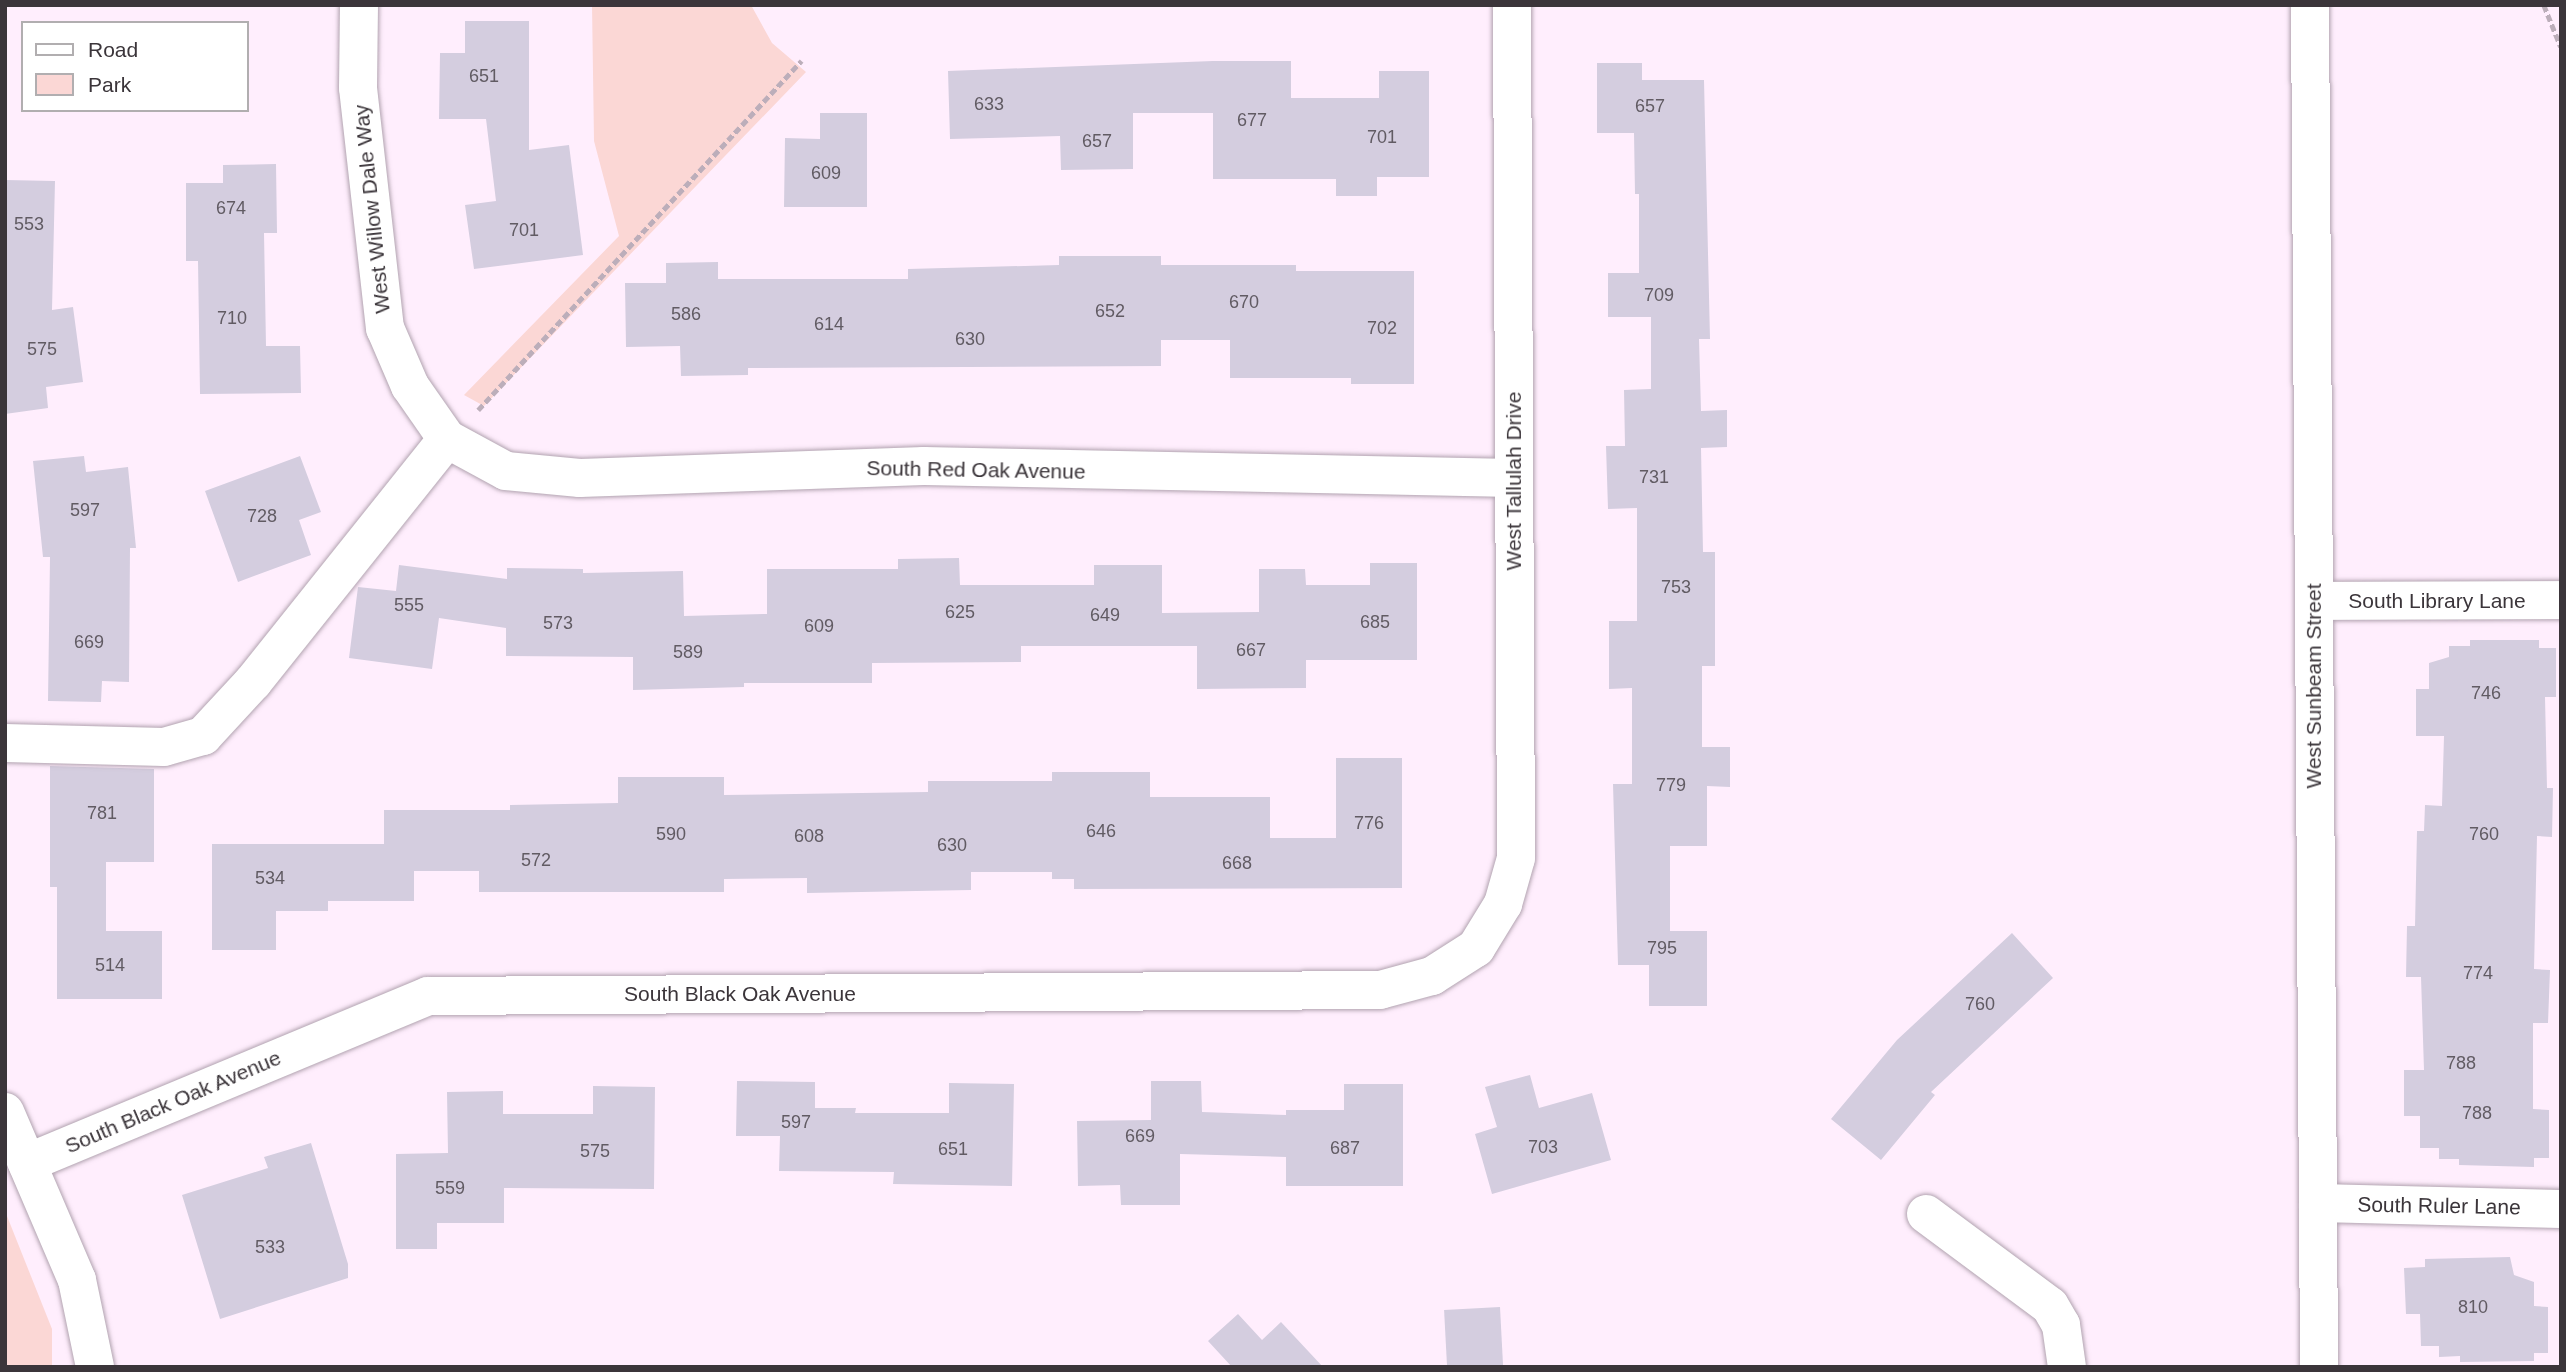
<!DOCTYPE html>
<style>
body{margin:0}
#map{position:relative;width:2566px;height:1372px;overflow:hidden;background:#ffeefd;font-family:Helvetica,sans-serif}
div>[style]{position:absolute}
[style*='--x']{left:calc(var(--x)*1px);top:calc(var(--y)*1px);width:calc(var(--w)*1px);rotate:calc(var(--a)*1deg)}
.green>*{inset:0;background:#fbd7d5}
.building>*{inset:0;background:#d4cddf;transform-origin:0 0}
.path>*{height:4.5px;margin-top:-2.25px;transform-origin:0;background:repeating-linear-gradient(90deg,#bcaeba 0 7px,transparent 0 10.5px)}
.roads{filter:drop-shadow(0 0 2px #b2a3b0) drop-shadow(0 0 2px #b2a3b0)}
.minor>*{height:38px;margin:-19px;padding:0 19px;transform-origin:19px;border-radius:19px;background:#fff}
span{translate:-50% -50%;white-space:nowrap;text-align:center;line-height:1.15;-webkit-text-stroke:5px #fff;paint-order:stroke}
.number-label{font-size:18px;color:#615b63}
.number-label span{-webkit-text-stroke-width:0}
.street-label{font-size:21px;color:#3b353a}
.frame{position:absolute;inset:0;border:7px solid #3b353a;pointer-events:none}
.legend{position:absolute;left:21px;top:21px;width:228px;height:91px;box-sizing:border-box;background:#fff;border:2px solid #b1aeb0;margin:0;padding:9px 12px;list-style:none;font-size:21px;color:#3b353a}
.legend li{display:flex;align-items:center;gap:14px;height:35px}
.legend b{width:35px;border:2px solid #b1aeb0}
</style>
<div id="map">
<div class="green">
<div style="clip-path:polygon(592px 5px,751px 5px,772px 43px,806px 72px,484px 406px,464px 395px,619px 236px,594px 141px)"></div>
<div style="clip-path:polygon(5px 1211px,52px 1329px,52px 1367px,5px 1367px)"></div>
</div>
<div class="building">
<div style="clip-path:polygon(465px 21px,529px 21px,529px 150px,569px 145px,583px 255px,474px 269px,465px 205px,496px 201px,486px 119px,439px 119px,440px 53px,465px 53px)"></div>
<div style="clip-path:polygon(1213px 61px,1291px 61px,1291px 98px,1379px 98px,1379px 71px,1429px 71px,1429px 177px,1377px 177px,1377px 196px,1336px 196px,1336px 179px,1213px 179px,1213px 113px,1133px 113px,1133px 169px,1061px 170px,1060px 136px,950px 139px,948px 71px)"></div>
<div style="clip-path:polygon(1597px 63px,1642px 63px,1642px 80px,1704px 80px,1710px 339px,1699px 339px,1701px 411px,1727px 410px,1727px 447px,1701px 448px,1703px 552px,1715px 552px,1715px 666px,1702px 666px,1702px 747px,1730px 747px,1730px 787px,1707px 786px,1707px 846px,1670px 846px,1670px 931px,1707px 931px,1707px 1006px,1649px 1006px,1649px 965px,1618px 965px,1613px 784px,1632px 784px,1632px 688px,1609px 689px,1609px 621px,1637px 621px,1637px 508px,1608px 509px,1606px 446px,1625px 446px,1624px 390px,1651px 389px,1651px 317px,1608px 317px,1608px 273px,1639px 273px,1639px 194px,1635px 194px,1634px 133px,1597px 133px)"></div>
<div style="clip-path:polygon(820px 113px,867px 113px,867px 207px,784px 207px,785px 138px,820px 139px)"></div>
<div style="clip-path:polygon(276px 164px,277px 233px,264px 233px,266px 346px,300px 346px,301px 393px,200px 394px,198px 261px,186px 261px,186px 183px,223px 183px,223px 165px)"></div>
<div style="clip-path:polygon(5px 180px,55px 181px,52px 310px,73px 307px,83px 382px,46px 387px,48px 408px,5px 414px)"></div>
<div style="clip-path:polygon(1059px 256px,1161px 256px,1161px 265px,1296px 265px,1296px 271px,1414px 271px,1414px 384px,1351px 384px,1351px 378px,1230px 378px,1230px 340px,1161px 340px,1161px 366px,748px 368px,748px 375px,681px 376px,680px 346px,626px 347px,625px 283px,666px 283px,666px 263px,718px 262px,718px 279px,908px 279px,908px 269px,1059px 265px)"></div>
<div style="clip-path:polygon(84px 456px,86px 472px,128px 467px,136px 548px,130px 548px,129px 682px,102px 681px,101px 702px,48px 701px,50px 557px,43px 557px,33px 461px)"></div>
<div style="clip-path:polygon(300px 456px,321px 512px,299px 520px,311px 555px,238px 582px,205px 491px)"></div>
<div style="clip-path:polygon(959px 558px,960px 585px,1094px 585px,1094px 565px,1162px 565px,1162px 613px,1259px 612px,1259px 569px,1305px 569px,1306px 585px,1370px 585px,1370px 563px,1417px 563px,1417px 660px,1306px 660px,1306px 688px,1197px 689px,1197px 646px,1021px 646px,1021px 662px,872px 663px,872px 683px,744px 683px,744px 687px,633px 690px,633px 657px,506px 656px,506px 628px,439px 618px,432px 669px,349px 658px,358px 587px,396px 591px,399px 565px,507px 579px,507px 568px,583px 569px,583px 573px,683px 571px,684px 616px,767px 614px,767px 569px,898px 569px,898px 559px)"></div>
<div style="clip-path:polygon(2470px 640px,2539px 640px,2539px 648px,2556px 648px,2556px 697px,2545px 697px,2547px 788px,2553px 788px,2552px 837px,2537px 836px,2534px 969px,2550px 970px,2548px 1023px,2533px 1023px,2533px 1109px,2549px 1110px,2549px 1158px,2534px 1158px,2534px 1167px,2459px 1165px,2459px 1159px,2439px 1159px,2439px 1148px,2420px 1148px,2420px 1116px,2404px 1116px,2404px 1070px,2424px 1070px,2421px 977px,2406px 977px,2407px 926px,2415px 926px,2417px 831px,2424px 831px,2425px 805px,2442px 806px,2444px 736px,2416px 736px,2416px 689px,2429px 689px,2429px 663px,2449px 657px,2449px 646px,2470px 646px)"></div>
<div style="clip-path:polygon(1336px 758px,1402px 758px,1402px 888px,1074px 889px,1074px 879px,1052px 879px,1052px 872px,971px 872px,971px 890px,807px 893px,807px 878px,724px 879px,724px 892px,479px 892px,479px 871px,414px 871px,414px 901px,328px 901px,328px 911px,276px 911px,276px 950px,212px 950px,212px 844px,384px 844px,384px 810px,510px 810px,510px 805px,618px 803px,618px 777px,724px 777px,724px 795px,928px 792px,928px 781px,1052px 781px,1052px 772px,1150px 772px,1150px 797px,1270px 797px,1270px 838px,1336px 838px)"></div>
<div style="clip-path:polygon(50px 766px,154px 769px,154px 862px,106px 862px,106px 931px,162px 931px,162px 999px,57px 999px,57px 887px,50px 887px)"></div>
<div style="clip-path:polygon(2012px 933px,2053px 978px,1931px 1092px,1935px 1095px,1881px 1160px,1831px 1119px,1897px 1040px)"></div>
<div style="clip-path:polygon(1530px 1075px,1539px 1108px,1592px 1093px,1611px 1160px,1492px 1194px,1475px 1134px,1497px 1127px,1485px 1087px)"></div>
<div style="clip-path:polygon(737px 1081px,815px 1082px,815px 1108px,856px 1108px,855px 1113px,949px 1113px,949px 1083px,1014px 1084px,1012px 1186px,893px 1184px,894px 1172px,779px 1171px,780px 1136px,736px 1136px)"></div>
<div style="clip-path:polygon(1151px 1081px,1201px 1081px,1202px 1112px,1286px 1115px,1286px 1110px,1344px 1110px,1344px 1084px,1403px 1084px,1403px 1186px,1286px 1186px,1286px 1157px,1180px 1154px,1180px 1205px,1121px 1205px,1120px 1185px,1078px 1186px,1077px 1121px,1151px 1120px)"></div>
<div style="clip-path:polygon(593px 1086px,655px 1087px,654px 1189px,504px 1188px,504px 1223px,437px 1223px,437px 1249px,396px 1249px,396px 1154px,448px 1153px,447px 1092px,503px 1091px,503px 1114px,593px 1114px)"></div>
<div style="clip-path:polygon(311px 1143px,348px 1264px,348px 1278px,220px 1319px,182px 1195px,268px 1168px,264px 1157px)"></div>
<div style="clip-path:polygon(2510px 1257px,2514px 1275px,2534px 1282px,2534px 1306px,2548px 1307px,2548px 1353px,2534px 1353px,2534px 1361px,2460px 1362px,2460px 1356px,2439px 1357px,2439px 1346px,2421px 1346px,2420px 1314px,2406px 1314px,2404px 1268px,2425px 1267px,2425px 1259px)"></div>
<div style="left:1500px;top:1307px;width:60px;height:56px;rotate:87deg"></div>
<div style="clip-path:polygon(1238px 1314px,1262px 1340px,1281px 1322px,1323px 1367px,1232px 1367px,1208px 1341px)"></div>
</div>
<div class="path">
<div style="--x:2544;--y:5;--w:45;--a:68"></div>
<div style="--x:478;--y:410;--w:476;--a:-47.2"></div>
</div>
<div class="roads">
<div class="minor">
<div style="--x:359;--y:5;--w:83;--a:90.7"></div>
<div style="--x:358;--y:88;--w:242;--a:83.6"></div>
<div style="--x:385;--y:328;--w:63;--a:66.7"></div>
<div style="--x:410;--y:386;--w:65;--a:55.1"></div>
<div style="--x:447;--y:439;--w:67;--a:28.5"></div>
<div style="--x:506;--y:471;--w:74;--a:5.4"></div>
<div style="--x:580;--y:478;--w:344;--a:-2"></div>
<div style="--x:924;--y:466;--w:590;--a:1.17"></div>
<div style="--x:2310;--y:5;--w:1362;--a:89.62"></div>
<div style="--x:2314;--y:601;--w:247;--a:-0.2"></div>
<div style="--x:5;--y:743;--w:159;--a:1.4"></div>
<div style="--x:164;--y:747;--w:41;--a:-15.8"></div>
<div style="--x:203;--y:736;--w:74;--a:-47.2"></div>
<div style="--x:253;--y:682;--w:311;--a:-51.4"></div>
<div style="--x:5;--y:1112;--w:183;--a:66.8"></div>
<div style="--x:77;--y:1280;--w:89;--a:78.3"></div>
<div style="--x:27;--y:1163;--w:434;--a:-22.6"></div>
<div style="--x:428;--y:996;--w:952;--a:-0.36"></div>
<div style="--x:1380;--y:990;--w:54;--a:-15.1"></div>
<div style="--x:1432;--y:976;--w:52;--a:-32.5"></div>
<div style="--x:1476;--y:948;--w:52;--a:-58.5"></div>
<div style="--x:1503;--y:904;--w:48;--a:-74.2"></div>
<div style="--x:1516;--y:858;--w:853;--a:-90.27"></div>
<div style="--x:2318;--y:1203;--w:243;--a:1.4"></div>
<div style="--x:1926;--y:1214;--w:154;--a:36.6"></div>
<div style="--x:2050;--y:1306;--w:22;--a:60"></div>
<div style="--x:2061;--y:1325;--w:42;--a:81.9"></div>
</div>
</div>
<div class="number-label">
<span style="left:484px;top:76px">651</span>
<span style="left:989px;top:104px">633</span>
<span style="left:1650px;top:106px">657</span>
<span style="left:1252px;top:120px">677</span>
<span style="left:1382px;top:137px">701</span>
<span style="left:1097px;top:141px">657</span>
<span style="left:826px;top:173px">609</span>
<span style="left:231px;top:208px">674</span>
<span style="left:29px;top:224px">553</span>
<span style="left:524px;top:230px">701</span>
<span style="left:1659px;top:295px">709</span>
<span style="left:1244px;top:302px">670</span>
<span style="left:1110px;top:311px">652</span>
<span style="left:686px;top:314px">586</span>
<span style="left:232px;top:318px">710</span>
<span style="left:829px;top:324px">614</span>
<span style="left:1382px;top:328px">702</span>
<span style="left:970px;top:339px">630</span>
<span style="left:42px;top:349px">575</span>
<span style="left:1654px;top:477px">731</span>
<span style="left:85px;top:510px">597</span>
<span style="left:262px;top:516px">728</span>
<span style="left:1676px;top:587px">753</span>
<span style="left:409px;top:605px">555</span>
<span style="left:960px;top:612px">625</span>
<span style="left:1105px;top:615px">649</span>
<span style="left:1375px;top:622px">685</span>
<span style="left:558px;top:623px">573</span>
<span style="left:819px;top:626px">609</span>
<span style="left:89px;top:642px">669</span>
<span style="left:1251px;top:650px">667</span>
<span style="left:688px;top:652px">589</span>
<span style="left:2486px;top:693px">746</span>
<span style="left:1671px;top:785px">779</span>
<span style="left:102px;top:813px">781</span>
<span style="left:1369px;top:823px">776</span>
<span style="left:1101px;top:831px">646</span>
<span style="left:671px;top:834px">590</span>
<span style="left:2484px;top:834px">760</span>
<span style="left:809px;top:836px">608</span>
<span style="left:952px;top:845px">630</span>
<span style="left:536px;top:860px">572</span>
<span style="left:1237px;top:863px">668</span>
<span style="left:270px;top:878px">534</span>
<span style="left:1662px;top:948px">795</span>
<span style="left:110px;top:965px">514</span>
<span style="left:2478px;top:973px">774</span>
<span style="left:1980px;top:1004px">760</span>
<span style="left:2461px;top:1063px">788</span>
<span style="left:2477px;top:1113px">788</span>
<span style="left:796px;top:1122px">597</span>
<span style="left:1140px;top:1136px">669</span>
<span style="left:1543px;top:1147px">703</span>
<span style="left:1345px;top:1148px">687</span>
<span style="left:953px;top:1149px">651</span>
<span style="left:595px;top:1151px">575</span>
<span style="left:450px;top:1188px">559</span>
<span style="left:270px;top:1247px">533</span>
<span style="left:2473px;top:1307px">810</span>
</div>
<div class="street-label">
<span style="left:372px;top:209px;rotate:-96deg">West Willow Dale Way</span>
<span style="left:976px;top:470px;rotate:1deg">South Red Oak Avenue</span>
<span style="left:1514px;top:481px;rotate:-90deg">West Tallulah Drive</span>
<span style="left:2437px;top:601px">South Library Lane</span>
<span style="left:2314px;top:686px;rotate:-90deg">West Sunbeam Street</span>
<span style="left:740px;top:994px">South Black Oak Avenue</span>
<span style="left:173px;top:1102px;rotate:-23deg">South Black Oak Avenue</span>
<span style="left:2439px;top:1206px;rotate:1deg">South Ruler Lane</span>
</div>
<div class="frame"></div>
<ul class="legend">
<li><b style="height:9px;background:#fff"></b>Road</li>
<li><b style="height:19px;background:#fbd7d5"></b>Park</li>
</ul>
</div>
